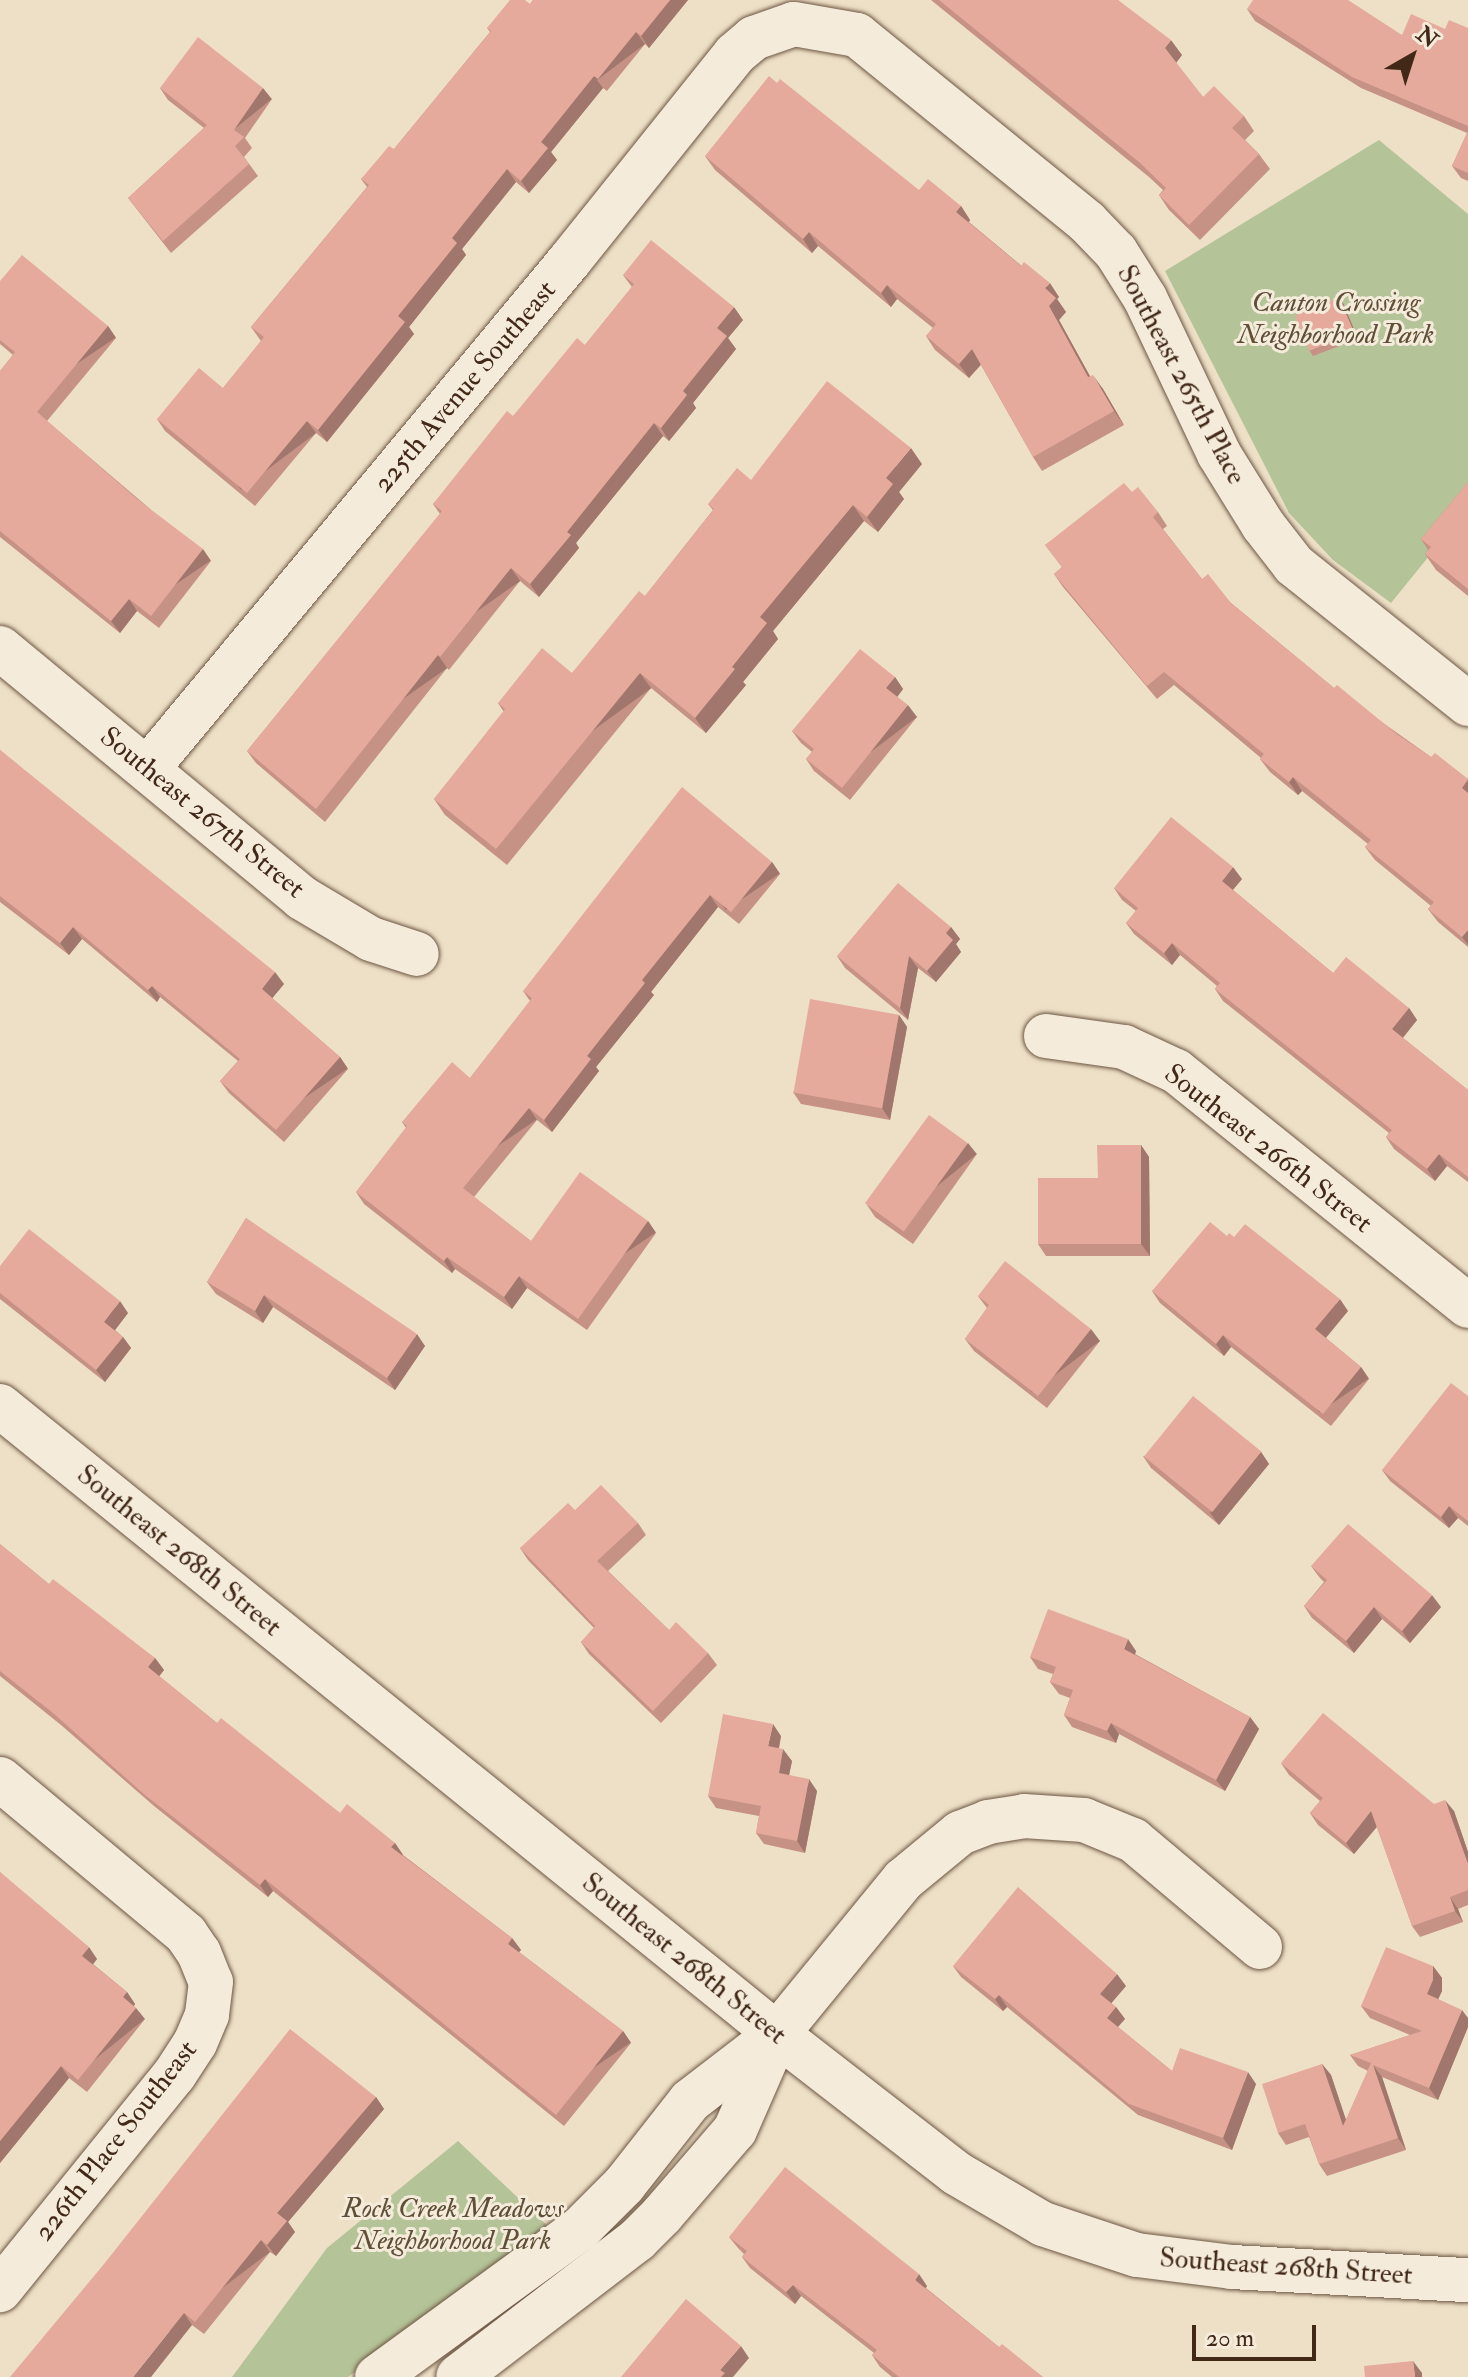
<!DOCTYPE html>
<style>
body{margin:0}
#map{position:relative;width:1468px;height:2377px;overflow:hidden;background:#eee0c7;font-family:"IM FELL Double Pica",serif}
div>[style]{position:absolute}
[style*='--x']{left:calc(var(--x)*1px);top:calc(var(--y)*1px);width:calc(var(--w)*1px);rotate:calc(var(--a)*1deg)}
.green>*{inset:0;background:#b5c398}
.roads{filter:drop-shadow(0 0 2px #6d5643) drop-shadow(0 0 2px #6d5643)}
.minor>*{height:44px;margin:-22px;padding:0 22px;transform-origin:22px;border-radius:22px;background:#f4ebdb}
.wall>*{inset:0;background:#c69286}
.shaded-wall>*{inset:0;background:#a1776d;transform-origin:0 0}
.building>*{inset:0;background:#e6aa9c;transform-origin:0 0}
span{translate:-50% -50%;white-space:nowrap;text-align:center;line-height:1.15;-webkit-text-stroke:6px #f4ebdb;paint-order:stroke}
.park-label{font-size:28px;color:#5f4f37;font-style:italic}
.street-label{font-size:28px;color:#422817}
.north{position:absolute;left:1372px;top:16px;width:80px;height:80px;-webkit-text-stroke:6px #f4ebdb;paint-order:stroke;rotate:39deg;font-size:22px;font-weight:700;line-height:32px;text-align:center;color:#422817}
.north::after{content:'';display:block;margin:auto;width:28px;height:36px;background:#422817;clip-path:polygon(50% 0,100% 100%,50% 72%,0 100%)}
.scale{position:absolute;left:1192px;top:2325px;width:124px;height:36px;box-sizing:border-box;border:4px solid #422817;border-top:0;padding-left:10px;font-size:24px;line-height:28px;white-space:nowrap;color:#422817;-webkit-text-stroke:6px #f4ebdb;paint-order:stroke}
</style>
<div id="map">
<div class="green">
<div style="clip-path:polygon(1379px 140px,1468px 214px,1468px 508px,1391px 603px,1333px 560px,1289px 513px,1165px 271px)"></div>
<div style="clip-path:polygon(458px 2141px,552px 2230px,348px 2377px,232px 2377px,327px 2248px)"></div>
</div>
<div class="roads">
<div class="minor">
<div style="--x:0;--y:648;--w:392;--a:39.6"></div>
<div style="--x:302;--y:898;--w:80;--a:30.7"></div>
<div style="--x:371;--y:939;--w:48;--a:18.1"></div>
<div style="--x:148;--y:768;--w:660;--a:-50.28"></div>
<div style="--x:570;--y:260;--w:264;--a:-51.3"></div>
<div style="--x:735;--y:54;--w:25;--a:-40"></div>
<div style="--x:754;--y:38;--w:42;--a:-19.3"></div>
<div style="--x:794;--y:24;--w:64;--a:9.9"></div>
<div style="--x:857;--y:35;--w:296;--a:39.1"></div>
<div style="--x:1087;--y:222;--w:42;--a:46"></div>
<div style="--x:1116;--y:252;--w:54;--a:57.8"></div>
<div style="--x:1145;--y:298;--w:173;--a:64.6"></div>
<div style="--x:1219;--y:454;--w:84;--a:58.2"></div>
<div style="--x:1263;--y:525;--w:51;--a:52.2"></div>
<div style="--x:1294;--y:565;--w:223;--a:38.6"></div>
<div style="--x:1046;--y:1036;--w:79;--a:8"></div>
<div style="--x:1124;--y:1047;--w:57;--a:24.8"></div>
<div style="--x:1176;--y:1071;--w:375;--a:38.8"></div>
<div style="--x:0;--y:1406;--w:999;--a:38.95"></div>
<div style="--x:777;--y:2034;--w:227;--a:37.8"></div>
<div style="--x:956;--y:2173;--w:101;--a:30.4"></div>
<div style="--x:1043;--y:2224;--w:99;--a:18.3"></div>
<div style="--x:1137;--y:2255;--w:96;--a:7.2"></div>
<div style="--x:1232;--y:2267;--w:236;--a:3.2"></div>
<div style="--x:0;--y:1779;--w:242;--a:39.8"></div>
<div style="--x:186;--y:1934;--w:23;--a:56"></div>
<div style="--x:199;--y:1953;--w:31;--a:68"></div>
<div style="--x:211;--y:1982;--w:33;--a:97"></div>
<div style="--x:207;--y:2015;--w:30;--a:113"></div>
<div style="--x:195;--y:2043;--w:38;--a:123"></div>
<div style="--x:174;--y:2075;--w:277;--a:129"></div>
<div style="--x:777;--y:2034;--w:199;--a:-50.7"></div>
<div style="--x:903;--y:1880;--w:74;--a:-39.5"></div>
<div style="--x:960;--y:1833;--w:30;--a:-21"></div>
<div style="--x:988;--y:1822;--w:36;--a:-9"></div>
<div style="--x:1024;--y:1816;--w:60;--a:3.8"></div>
<div style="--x:1084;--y:1820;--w:53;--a:22.2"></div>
<div style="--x:1133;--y:1840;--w:166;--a:40.1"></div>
<div style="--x:377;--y:2377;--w:253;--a:-36.1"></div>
<div style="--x:581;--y:2228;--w:61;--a:-45"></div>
<div style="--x:624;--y:2185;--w:107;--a:-51.8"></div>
<div style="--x:690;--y:2101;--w:110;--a:-37.6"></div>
<div style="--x:777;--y:2034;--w:105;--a:113.6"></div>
<div style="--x:735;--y:2130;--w:112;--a:130.7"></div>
<div style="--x:662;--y:2215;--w:35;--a:135"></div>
<div style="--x:637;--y:2240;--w:225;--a:142.6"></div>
</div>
</div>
<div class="wall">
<div style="clip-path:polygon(533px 0,688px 0,649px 48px,645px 44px,607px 91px,603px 88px,551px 152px,557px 160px,529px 193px,516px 182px,462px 249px,466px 255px,409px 327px,414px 334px,327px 442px,316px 433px,255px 506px,165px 431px,157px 419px,223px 388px,261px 341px,251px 327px,367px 187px,361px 179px,394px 149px,490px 32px,487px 28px,530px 4px)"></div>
<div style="clip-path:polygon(931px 0,1118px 0,1182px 55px,1176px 63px,1203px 97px,1244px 116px,1254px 131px,1245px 140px,1259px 154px,1270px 169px,1200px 240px,1169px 210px,1159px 195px,1163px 190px,1149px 177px)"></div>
<div style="clip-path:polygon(1247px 9px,1402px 35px,1445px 29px,1468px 28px,1468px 181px,1461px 178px,1452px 166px,1467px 133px,1361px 88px,1255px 21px)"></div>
<div style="clip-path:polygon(160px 88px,272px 99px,245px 138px,252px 148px,244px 157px,258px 176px,171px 253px,128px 198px,204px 128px,168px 100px)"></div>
<div style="clip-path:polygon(705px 156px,919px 190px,961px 206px,970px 220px,969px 222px,1059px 297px,1057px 299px,1066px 312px,1059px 320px,1090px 376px,1103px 389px,1124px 425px,1042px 471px,1033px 457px,981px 365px,969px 378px,935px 350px,926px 336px,933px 328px,897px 299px,891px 307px,818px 246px,812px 253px,715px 170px)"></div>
<div style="clip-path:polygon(623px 275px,743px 320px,728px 338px,736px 349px,693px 403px,696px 408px,669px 441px,663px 436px,576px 543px,579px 548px,539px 597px,520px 581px,449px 670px,447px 668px,325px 822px,256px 763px,247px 751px,440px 514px,433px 504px,513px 416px,585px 345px,632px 287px)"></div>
<div style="clip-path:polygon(0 281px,108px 326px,116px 338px,47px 421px,211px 561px,159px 628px,137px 611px,120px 633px,0 537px,0 371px,13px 355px,0 344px)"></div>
<div style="clip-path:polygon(1343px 303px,1358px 339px,1313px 356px,1309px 350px)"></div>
<div style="clip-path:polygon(922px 464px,899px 492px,904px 499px,878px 532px,864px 521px,773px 631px,778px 639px,743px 682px,746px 685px,706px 733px,651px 688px,507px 865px,445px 815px,434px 799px,504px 712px,498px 703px,572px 673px,645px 596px,713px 510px,708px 504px,751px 480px)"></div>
<div style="clip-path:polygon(1468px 482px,1468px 596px,1436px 570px,1425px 554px,1428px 550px,1421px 539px)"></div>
<div style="clip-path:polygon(1132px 492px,1158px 512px,1167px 526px,1163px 529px,1202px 579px,1334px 688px,1431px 757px,1468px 779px,1468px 947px,1438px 922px,1428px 909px,1431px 906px,1375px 860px,1365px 847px,1368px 844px,1302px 791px,1298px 795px,1270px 772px,1260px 759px,1261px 758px,1174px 685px,1157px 699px,1063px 587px,1054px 574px,1062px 567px,1045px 545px)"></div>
<div style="clip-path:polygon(895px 677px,903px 689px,897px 697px,917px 717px,850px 800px,814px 771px,806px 759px,812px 752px,801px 743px,792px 731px)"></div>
<div style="clip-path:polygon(0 750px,284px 984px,272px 998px,340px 1057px,348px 1069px,284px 1142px,229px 1093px,220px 1081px,238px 1061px,160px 997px,157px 1002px,82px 939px,69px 955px,0 902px)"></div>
<div style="clip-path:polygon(772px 862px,780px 874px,739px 924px,718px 907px,651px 992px,654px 995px,596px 1067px,599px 1071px,552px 1132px,537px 1120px,474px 1197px,531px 1241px,648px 1221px,656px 1233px,587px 1330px,527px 1288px,512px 1309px,455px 1269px,452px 1273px,364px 1204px,356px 1192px,406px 1128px,402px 1122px,470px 1078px,530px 1001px,523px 991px)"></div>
<div style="clip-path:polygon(1242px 879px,1233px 890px,1333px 973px,1409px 1008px,1417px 1020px,1403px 1038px,1468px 1090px,1468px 1182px,1447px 1166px,1435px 1181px,1394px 1149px,1386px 1137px,1389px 1133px,1223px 1001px,1215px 989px,1217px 986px,1180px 955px,1172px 965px,1134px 934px,1126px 923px,1136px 911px,1122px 900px,1114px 888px)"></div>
<div style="clip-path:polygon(951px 927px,960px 939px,956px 944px,961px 952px,936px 982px,918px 968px,908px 1020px,845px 968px,837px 956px)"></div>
<div style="clip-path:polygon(899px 1015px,907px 1027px,890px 1120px,801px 1104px,793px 1092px)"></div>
<div style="clip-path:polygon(1141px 1145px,1149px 1157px,1150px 1256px,1046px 1256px,1038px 1244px,1098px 1178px)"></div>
<div style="clip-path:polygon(977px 1154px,913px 1244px,875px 1217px,867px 1205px)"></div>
<div style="clip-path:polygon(246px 1218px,425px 1346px,395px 1390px,273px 1307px,263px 1323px,216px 1294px,207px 1282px)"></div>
<div style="clip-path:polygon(1227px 1236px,1348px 1311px,1326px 1338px,1361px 1367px,1369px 1379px,1331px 1426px,1231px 1347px,1224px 1356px,1160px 1303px,1152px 1291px)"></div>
<div style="clip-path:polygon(0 1266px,128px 1313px,115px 1330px,123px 1337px,131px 1348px,105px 1382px,0 1299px)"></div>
<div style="clip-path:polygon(978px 1296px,1100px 1341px,1047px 1408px,974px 1351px,965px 1339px,987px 1308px)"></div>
<div style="clip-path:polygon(1468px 1396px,1468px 1526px,1458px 1518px,1449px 1528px,1390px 1481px,1382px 1470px)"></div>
<div style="clip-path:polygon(1261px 1452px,1269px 1464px,1219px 1525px,1151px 1468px,1143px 1456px)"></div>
<div style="clip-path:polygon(575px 1510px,638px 1523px,646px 1535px,608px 1571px,669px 1630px,708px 1653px,717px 1665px,661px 1723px,589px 1654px,581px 1642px,594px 1628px,528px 1560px,520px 1548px)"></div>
<div style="clip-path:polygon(0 1544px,49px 1584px,155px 1658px,164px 1670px,159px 1676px,217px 1723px,340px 1813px,395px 1843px,403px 1855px,512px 1938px,521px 1950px,519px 1952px,623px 2031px,631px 2043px,564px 2126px,273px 1891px,268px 1897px,154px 1806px,61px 1725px,0 1676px)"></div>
<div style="clip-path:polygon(1311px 1566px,1441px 1607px,1410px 1643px,1382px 1619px,1354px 1653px,1312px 1618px,1304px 1606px,1324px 1582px,1320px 1578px)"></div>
<div style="clip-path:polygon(1136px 1651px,1135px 1654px,1250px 1717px,1259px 1729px,1225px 1791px,1119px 1734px,1116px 1743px,1072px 1727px,1064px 1715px,1070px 1698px,1059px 1694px,1050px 1682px,1053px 1674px,1038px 1669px,1030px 1657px)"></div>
<div style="clip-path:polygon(781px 1736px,779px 1748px,792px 1761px,789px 1775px,817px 1791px,805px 1853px,764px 1844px,756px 1833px,759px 1816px,716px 1808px,708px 1796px)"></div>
<div style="clip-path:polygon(1281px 1763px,1434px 1804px,1454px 1811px,1468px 1852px,1468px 1905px,1458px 1909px,1463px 1922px,1420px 1937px,1412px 1926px,1377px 1827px,1354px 1854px,1318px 1825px,1310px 1813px,1320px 1801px,1289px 1775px)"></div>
<div style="clip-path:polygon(0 1872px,97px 1959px,93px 1964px,127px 1992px,135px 2004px,134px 2006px,145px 2019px,87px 2092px,69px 2078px,0 2163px)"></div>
<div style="clip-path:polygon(953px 1966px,1126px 1986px,1111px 2003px,1116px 2007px,1125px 2019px,1118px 2027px,1172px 2071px,1256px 2084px,1232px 2150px,1138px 2115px,1007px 2007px,1003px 2011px,961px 1977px)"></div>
<div style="clip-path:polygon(1433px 1966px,1442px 1978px,1442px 1991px,1438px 1999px,1468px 2018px,1468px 2027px,1438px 2100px,1382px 2077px,1406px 2150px,1327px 2176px,1319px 2164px,1309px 2137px,1286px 2145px,1278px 2133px,1322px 2064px,1331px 2075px,1346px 2120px,1368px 2071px,1358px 2066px,1350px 2055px,1410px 2035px,1370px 2018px,1361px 2006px)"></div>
<div style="clip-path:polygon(376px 2097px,384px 2109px,288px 2222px,295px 2232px,276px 2256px,270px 2252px,204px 2334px,192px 2325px,10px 2377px)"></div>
<div style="clip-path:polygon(729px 2237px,927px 2286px,926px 2288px,999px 2347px,1043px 2377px,892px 2377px,880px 2367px,872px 2355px,874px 2353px,801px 2296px,795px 2304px,750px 2268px,742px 2257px,744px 2254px,738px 2248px)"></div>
</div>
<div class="shaded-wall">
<div style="clip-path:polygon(670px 0,688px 0,649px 48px,641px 36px)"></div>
<div style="left:636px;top:32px;width:15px;height:60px;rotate:53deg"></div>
<div style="clip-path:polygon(1171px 40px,1182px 55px,1176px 63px,1165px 48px)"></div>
<div style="clip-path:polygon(594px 76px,603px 88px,551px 152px,557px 160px,529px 193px,521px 181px,541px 142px)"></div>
<div style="left:263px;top:88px;width:14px;height:51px;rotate:51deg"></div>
<div style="clip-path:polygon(507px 169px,516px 182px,462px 249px,466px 255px,409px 327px,414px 334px,327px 442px,318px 430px,398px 316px,452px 238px)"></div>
<div style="clip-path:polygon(961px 206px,970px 220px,966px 226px,956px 212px)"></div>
<div style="clip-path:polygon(809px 232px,818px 246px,812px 253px,803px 239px)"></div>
<div style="clip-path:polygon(1050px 283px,1059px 297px,1057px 299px,1066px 312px,1059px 320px,1098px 391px,1088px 377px,1049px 306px,1045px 288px)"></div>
<div style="clip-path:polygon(887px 285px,897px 299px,891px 307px,881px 293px)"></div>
<div style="clip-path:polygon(1339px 297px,1343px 303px,1358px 339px,1354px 332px)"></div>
<div style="clip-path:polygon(734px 307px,743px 320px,728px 338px,736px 349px,693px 403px,696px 408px,669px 441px,661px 428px,683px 391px,717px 328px)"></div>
<div style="left:108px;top:326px;width:14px;height:112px;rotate:56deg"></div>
<div style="clip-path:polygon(972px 349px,982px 363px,969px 378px,959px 364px)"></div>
<div style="clip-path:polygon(1093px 375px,1103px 389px,1124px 425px,1114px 411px)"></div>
<div style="left:307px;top:421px;width:15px;height:94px;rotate:53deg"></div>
<div style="clip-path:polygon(654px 423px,663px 436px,576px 543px,579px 548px,539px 597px,530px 584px,567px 532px)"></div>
<div style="clip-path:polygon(911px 448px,922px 464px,899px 492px,904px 499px,878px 532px,867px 517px,886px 478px)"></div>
<div style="clip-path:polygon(853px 505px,864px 521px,773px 631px,778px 639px,743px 682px,746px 685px,706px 733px,695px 718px,732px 667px,760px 617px)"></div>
<div style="left:203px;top:549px;width:14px;height:85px;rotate:56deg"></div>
<div style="left:511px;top:568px;width:16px;height:114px;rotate:55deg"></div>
<div style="clip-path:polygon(129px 599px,137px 611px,120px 633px,111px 621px)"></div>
<div style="left:438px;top:655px;width:16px;height:196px;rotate:55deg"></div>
<div style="left:640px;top:673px;width:19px;height:227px;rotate:54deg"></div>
<div style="clip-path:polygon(895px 677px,903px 689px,895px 700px,886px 688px)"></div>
<div style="left:908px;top:705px;width:15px;height:106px;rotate:53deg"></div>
<div style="clip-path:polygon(1293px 777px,1302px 791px,1298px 795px,1289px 782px)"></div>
<div style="clip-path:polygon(1468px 780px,1468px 796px,1462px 788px)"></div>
<div style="left:772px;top:862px;width:14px;height:65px;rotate:56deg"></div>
<div style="clip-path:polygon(1233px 867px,1242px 879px,1230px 893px,1222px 881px)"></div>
<div style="clip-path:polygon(710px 895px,718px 907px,651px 992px,654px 995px,596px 1067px,599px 1071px,552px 1132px,544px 1120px,587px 1056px,642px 980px)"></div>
<div style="clip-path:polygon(73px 927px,82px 939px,69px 955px,60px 943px)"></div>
<div style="clip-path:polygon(951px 927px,960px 939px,956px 944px,961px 952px,936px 982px,927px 971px,946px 933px)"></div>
<div style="clip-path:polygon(1468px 930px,1468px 945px,1462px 937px)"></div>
<div style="clip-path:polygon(1172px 943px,1180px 955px,1172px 965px,1164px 953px)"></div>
<div style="clip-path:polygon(909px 956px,918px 968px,908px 1020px,900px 1008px)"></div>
<div style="clip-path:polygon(275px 972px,284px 984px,270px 1001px,262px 989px)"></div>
<div style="clip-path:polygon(152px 986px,160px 997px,157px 1002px,148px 990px)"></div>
<div style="clip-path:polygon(1409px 1008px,1417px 1020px,1400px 1041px,1392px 1029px)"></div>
<div style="clip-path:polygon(899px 1015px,907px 1027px,890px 1120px,882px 1108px)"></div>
<div style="left:340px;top:1057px;width:14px;height:97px;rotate:56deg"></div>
<div style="left:529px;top:1108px;width:14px;height:104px;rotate:56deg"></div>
<div style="left:968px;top:1143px;width:14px;height:109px;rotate:51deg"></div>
<div style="clip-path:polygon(1141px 1145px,1149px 1157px,1150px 1256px,1141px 1244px)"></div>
<div style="clip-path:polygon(1439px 1154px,1447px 1166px,1435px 1181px,1427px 1169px)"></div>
<div style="left:648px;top:1221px;width:14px;height:120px;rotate:56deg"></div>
<div style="clip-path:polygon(447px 1257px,455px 1269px,452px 1273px,444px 1261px)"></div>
<div style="clip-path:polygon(519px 1276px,527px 1288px,512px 1309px,504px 1297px)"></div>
<div style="clip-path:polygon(264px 1295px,273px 1307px,263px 1323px,255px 1311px)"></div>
<div style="clip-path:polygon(1340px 1299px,1348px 1311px,1323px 1341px,1315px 1329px)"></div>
<div style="clip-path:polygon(120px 1301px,128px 1313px,112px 1334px,104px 1322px)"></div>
<div style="left:1091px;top:1329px;width:15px;height:85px;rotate:53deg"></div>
<div style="clip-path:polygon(417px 1334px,425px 1346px,395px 1390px,387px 1378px)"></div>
<div style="clip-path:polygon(1223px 1335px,1231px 1347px,1224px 1356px,1216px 1344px)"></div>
<div style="clip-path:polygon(123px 1337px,131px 1348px,105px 1382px,96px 1370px)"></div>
<div style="left:1361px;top:1367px;width:14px;height:60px;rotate:56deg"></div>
<div style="clip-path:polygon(1261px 1452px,1269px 1464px,1219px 1525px,1210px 1513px)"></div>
<div style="clip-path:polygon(1449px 1506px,1458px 1518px,1449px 1528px,1441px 1517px)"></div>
<div style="clip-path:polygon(1432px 1595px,1441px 1607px,1410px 1643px,1402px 1631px)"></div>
<div style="clip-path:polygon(1374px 1607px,1382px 1619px,1354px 1653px,1346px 1641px)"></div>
<div style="clip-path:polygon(1128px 1639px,1136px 1651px,1133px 1661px,1124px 1649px)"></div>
<div style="clip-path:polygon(155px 1658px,164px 1670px,157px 1679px,148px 1667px)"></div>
<div style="clip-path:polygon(1250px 1717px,1259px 1729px,1225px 1791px,1216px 1780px)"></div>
<div style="clip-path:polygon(1111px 1723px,1119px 1734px,1116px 1743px,1107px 1731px)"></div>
<div style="clip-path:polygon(773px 1724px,781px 1736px,777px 1758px,768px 1746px)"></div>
<div style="clip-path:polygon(783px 1749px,792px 1761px,787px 1785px,779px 1773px)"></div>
<div style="clip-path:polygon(809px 1779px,817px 1791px,805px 1853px,797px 1841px)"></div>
<div style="clip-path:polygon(1445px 1800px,1454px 1811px,1468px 1852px,1468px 1864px)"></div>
<div style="clip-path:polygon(1371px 1811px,1380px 1823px,1354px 1854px,1346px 1843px)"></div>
<div style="clip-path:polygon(395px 1843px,403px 1855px,400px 1859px,391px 1847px)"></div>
<div style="clip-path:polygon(265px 1879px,273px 1891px,268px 1897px,260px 1885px)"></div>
<div style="clip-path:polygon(1450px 1897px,1458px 1909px,1463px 1922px,1455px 1911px)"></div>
<div style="clip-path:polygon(512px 1938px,521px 1950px,516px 1955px,508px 1944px)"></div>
<div style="clip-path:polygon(89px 1947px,97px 1959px,90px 1968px,82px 1956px)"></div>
<div style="clip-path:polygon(1433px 1966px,1442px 1978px,1442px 1991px,1435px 2006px,1427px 1994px)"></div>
<div style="clip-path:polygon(1117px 1974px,1126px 1986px,1109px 2006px,1100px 1994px)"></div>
<div style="clip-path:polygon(127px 1992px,135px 2004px,132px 2009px,123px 1997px)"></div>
<div style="clip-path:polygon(999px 1995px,1007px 2007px,1003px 2011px,995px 1999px)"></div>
<div style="clip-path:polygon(1116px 2007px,1125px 2019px,1115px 2030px,1107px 2018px)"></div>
<div style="left:136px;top:2008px;width:14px;height:92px;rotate:51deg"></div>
<div style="clip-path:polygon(1462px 2010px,1468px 2018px,1468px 2027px,1438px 2100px,1429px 2088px)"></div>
<div style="left:623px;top:2031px;width:14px;height:107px;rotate:56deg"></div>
<div style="clip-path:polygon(1322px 2064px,1331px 2075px,1352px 2138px,1343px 2126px)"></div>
<div style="clip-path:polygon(1373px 2065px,1382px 2077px,1406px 2150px,1398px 2138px)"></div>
<div style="clip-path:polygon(61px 2066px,69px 2078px,0 2163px,0 2141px)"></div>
<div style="clip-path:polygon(1248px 2072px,1256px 2084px,1232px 2150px,1223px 2138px)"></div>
<div style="clip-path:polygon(376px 2097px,384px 2109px,288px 2222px,295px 2232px,276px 2256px,267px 2245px,277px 2213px)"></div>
<div style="left:261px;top:2240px;width:15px;height:105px;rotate:53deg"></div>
<div style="clip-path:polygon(919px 2274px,927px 2286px,923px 2291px,915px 2280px)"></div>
<div style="clip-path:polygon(793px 2285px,801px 2296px,795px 2304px,786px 2292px)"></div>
<div style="clip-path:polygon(184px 2313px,192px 2325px,151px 2377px,133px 2377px)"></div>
<div style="clip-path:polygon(741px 2346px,749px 2358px,733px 2377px,721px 2377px,720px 2370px)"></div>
<div style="clip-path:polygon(1413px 2361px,1422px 2373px,1422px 2377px,1415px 2377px)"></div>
</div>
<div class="building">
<div style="clip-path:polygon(510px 0,525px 0,530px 4px,533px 0,670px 0,641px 36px,636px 32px,598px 79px,594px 76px,541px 142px,548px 148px,521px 181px,507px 169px,452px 238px,457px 243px,398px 316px,405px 322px,318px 430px,307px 421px,247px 493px,157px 419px,199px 368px,223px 388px,264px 337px,251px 327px,369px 185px,361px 179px,389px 146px,394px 149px,491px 31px,487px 28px)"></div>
<div style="clip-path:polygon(939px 0,1118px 0,1171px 40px,1165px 48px,1203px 97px,1214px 86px,1244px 116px,1232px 128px,1259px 154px,1189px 225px,1159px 195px,1166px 188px,1139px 162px)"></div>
<div style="clip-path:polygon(1253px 0,1348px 0,1402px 35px,1411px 14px,1445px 29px,1449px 20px,1468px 28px,1468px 126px,1352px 77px,1247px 9px)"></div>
<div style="clip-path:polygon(198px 37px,263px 88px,234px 130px,244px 137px,235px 146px,249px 164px,163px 241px,128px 198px,207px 125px,160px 88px)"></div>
<div style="clip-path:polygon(769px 76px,777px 83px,780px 79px,919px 190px,928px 179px,961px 206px,956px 212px,1021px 266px,1024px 262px,1050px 283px,1045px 288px,1056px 298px,1049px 306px,1088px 377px,1093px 375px,1114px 411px,1033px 457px,972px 349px,959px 364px,926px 336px,936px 324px,887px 285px,881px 293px,809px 232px,803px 239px,705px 156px)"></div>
<div style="clip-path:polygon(1468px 131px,1468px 173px,1452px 166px)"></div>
<div style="clip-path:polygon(651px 240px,734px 307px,717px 328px,727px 336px,683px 391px,687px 395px,661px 428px,654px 423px,567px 532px,571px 535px,530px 584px,511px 568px,440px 657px,438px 655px,316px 809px,247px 751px,442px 511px,433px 504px,507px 411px,513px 416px,577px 338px,585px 345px,634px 284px,623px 275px)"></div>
<div style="clip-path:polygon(22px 255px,108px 326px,37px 412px,137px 499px,203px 549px,151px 616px,129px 599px,111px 621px,0 531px,0 371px,15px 352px,0 340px,0 281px)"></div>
<div style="left:1339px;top:297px;width:38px;height:48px;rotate:67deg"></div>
<div style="clip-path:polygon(827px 381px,911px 448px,886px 478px,893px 484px,867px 517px,853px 505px,760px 617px,767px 623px,732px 667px,735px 669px,695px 718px,640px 673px,496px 849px,434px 799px,505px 709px,498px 703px,542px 648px,572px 673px,639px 591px,645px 596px,714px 509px,708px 504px,737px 468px,751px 480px)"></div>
<div style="clip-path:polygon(1468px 482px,1468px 589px,1425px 554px,1431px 547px,1421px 539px)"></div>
<div style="clip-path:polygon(1124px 483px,1132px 492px,1138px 487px,1158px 512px,1153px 517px,1202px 579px,1208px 574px,1231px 603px,1334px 688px,1337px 685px,1398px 735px,1431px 757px,1435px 753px,1468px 779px,1462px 788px,1468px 793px,1468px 930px,1462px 937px,1428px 909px,1434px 902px,1365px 847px,1371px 840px,1293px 777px,1289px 782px,1260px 759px,1264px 754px,1164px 672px,1147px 686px,1054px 574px,1062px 567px,1045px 545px)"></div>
<div style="clip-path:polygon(860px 649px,895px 677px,886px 688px,908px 705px,842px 788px,806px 759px,814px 749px,792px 731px)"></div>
<div style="clip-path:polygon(0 750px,275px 972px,262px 989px,340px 1057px,276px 1130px,220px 1081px,240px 1059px,152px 986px,148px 990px,73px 927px,60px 943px,0 896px)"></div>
<div style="clip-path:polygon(682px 787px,772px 862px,731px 912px,710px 895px,642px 980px,645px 983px,587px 1056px,591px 1059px,544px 1120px,529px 1108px,463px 1188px,531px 1241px,580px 1172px,648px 1221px,578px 1319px,519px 1276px,504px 1297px,447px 1257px,444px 1261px,356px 1192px,407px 1126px,402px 1122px,452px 1062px,470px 1078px,532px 998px,523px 991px)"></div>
<div style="clip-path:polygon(1171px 817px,1233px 867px,1222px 881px,1333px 973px,1346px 957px,1409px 1008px,1392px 1029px,1468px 1090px,1468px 1177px,1439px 1154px,1427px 1169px,1386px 1137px,1392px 1130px,1215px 989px,1220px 983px,1172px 943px,1164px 953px,1126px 923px,1138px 908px,1114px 888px)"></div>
<div style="clip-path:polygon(898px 883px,951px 927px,946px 933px,953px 940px,927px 971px,909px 956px,900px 1008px,837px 956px)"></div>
<div style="left:810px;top:999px;width:90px;height:95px;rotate:10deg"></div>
<div style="left:929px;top:1115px;width:48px;height:109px;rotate:36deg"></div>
<div style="clip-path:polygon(1097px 1145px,1141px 1145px,1141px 1244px,1038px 1244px,1038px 1178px,1098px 1178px)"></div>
<div style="clip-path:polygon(246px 1218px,417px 1334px,387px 1378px,264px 1295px,255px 1311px,207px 1282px)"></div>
<div style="clip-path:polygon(1210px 1222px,1227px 1236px,1229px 1233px,1234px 1237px,1245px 1224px,1340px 1299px,1315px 1329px,1361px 1367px,1323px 1414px,1223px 1335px,1216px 1344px,1152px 1291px)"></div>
<div style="clip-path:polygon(29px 1229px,120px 1301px,104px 1322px,123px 1337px,96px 1370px,0 1293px,0 1266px)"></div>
<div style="clip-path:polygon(1005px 1261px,1091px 1329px,1038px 1396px,965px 1339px,989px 1305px,978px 1296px)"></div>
<div style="clip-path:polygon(1451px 1383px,1468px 1396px,1468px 1521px,1449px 1506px,1441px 1517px,1382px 1470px)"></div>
<div style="left:1193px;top:1396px;width:88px;height:78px;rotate:39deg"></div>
<div style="clip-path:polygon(601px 1485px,638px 1523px,597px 1561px,669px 1630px,676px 1622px,708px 1653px,653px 1711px,581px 1642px,595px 1626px,520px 1548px,568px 1503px,575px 1510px)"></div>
<div style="clip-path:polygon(1348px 1524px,1432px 1595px,1402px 1631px,1374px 1607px,1346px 1641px,1304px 1606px,1327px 1580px,1311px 1566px)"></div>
<div style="clip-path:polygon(0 1544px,49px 1584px,53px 1579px,155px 1658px,148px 1667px,217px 1723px,221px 1718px,340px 1813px,347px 1804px,395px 1843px,391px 1847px,512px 1938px,508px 1944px,623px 2031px,556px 2115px,265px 1879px,260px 1885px,145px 1795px,53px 1713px,0 1671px)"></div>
<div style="clip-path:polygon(1048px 1609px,1128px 1639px,1124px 1649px,1250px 1717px,1216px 1780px,1111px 1723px,1107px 1731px,1064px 1715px,1073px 1690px,1050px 1682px,1056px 1667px,1030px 1657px)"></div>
<div style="clip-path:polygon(1323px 1713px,1434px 1804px,1445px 1800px,1468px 1864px,1468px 1890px,1450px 1897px,1455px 1911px,1412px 1926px,1371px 1811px,1346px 1843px,1310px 1813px,1323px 1798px,1281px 1763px)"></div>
<div style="clip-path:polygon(723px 1714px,773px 1724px,768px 1746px,783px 1749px,779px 1773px,809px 1779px,797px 1841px,756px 1833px,761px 1806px,708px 1796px)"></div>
<div style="clip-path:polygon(0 1872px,89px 1947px,82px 1956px,127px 1992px,123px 1997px,136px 2008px,78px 2080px,61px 2066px,0 2141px)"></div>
<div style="clip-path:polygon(1018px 1887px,1117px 1974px,1100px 1994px,1116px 2007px,1107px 2018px,1172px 2071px,1180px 2048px,1248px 2072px,1223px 2138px,1129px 2104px,999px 1995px,995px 1999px,953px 1966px)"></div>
<div style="clip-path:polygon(1386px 1947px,1433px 1966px,1433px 1980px,1427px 1994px,1462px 2010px,1429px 2088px,1373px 2065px,1398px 2138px,1319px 2164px,1305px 2124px,1278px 2133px,1262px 2084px,1322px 2064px,1343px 2126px,1371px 2063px,1350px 2055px,1422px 2031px,1361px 2006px)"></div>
<div style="clip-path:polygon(290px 2029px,376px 2097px,277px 2213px,287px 2221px,267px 2245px,261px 2240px,195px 2322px,184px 2313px,133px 2377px,10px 2377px,104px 2264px)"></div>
<div style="clip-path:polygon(785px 2167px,919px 2274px,915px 2280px,999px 2347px,1002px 2344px,1043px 2377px,899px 2377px,872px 2355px,877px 2350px,793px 2285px,786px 2292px,742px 2257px,747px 2251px,729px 2237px)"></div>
<div style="clip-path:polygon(686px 2299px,741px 2346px,720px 2370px,725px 2373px,721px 2377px,621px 2377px)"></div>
<div style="clip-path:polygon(1413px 2361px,1415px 2377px,1365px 2377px,1364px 2366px)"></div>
</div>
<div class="park-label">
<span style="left:1336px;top:319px">Canton Crossing<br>Neighborhood Park</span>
<span style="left:453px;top:2225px">Rock Creek Meadows<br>Neighborhood Park</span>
</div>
<div class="street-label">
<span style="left:1181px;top:375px;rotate:62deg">Southeast 265th Place</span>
<span style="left:465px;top:387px;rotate:-50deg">225th Avenue Southeast</span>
<span style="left:202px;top:813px;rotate:39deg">Southeast 267th Street</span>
<span style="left:1268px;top:1149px;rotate:38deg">Southeast 266th Street</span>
<span style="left:179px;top:1551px;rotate:39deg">Southeast 268th Street</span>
<span style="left:684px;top:1959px;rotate:39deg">Southeast 268th Street</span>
<span style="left:116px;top:2141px;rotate:-52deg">226th Place Southeast</span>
<span style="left:1286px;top:2267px;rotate:4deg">Southeast 268th Street</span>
</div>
<div class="north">N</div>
<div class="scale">20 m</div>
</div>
